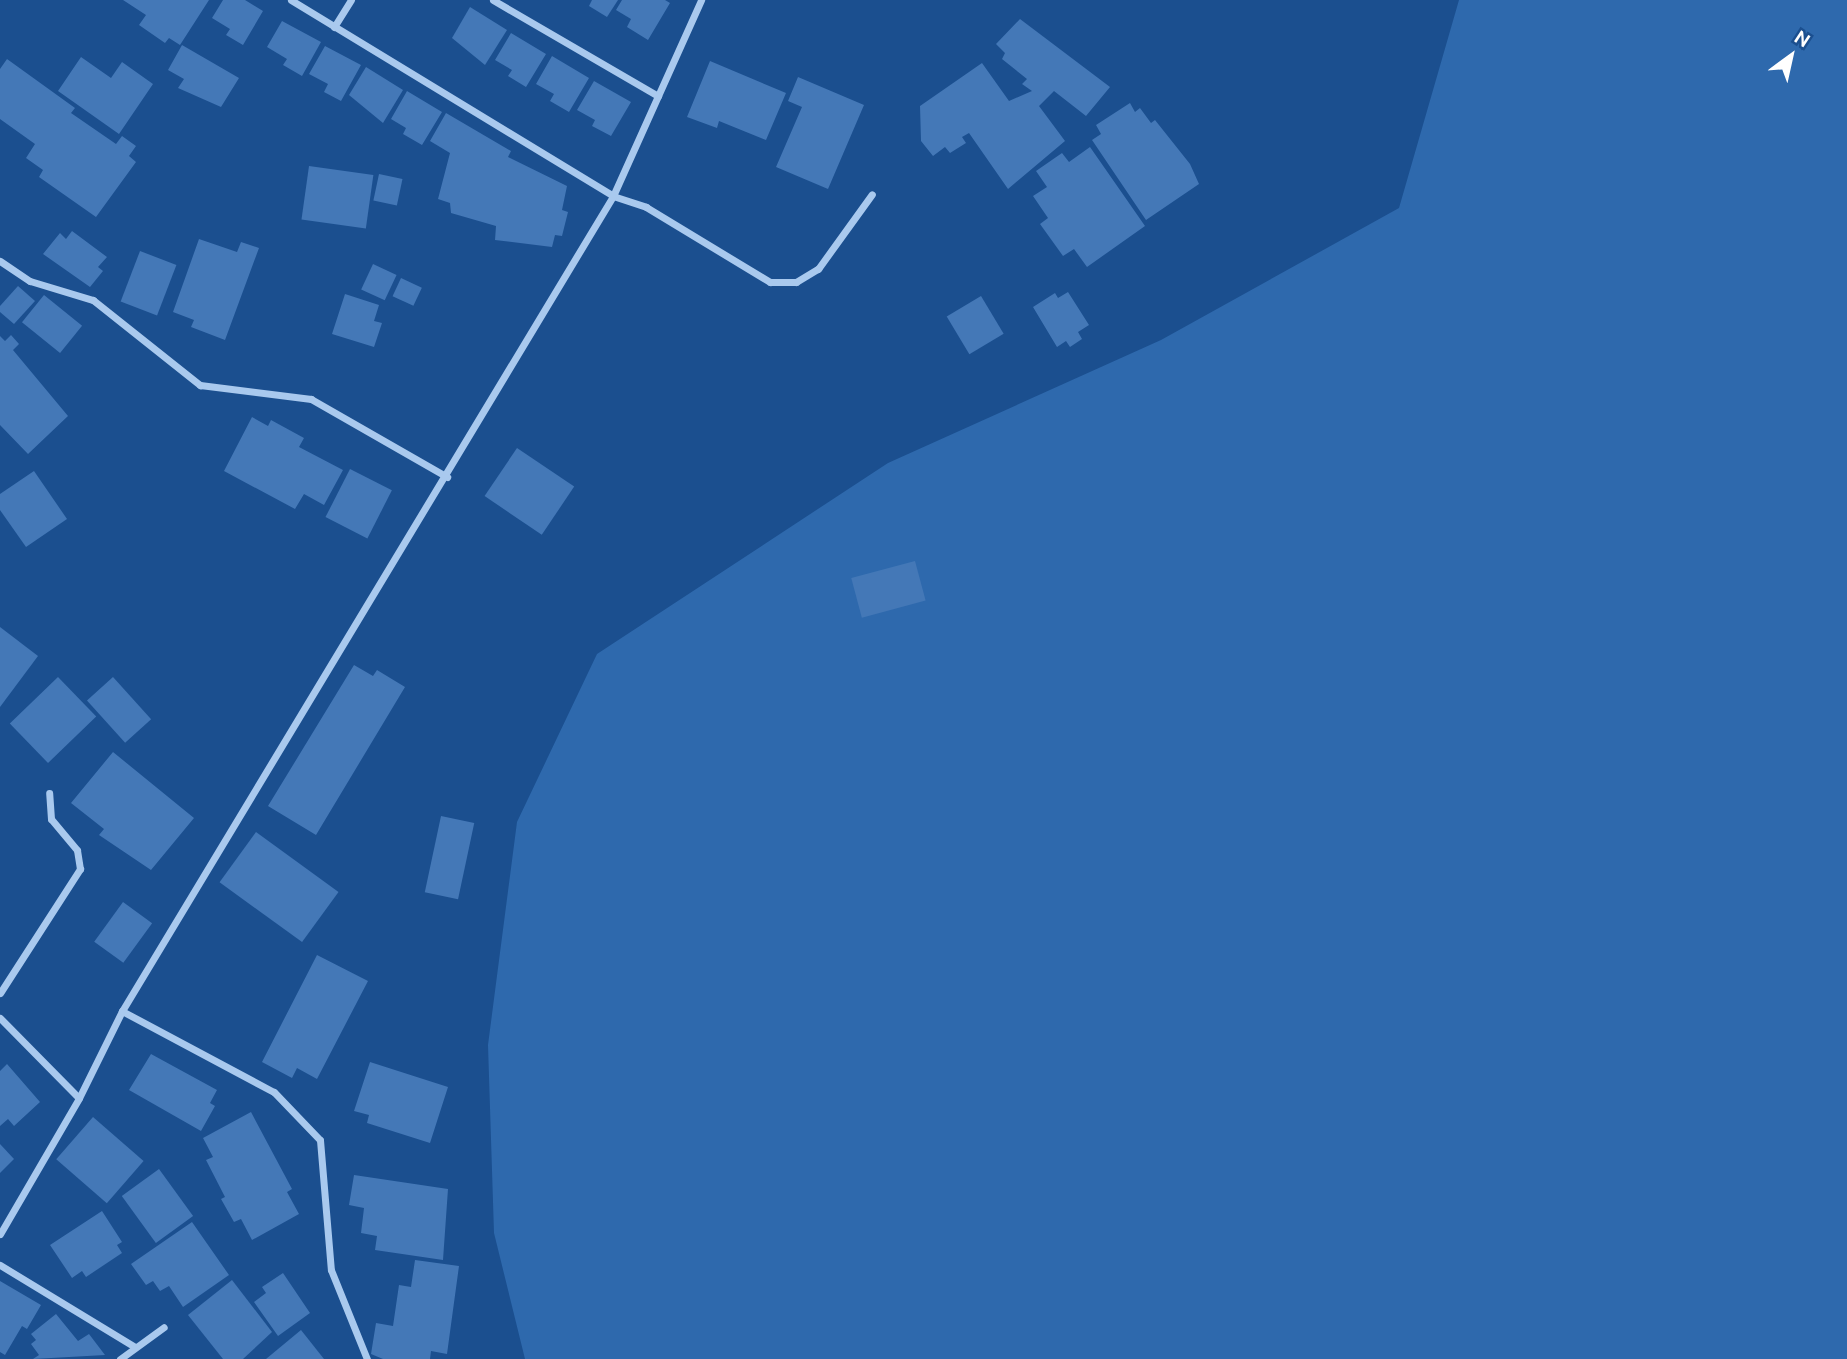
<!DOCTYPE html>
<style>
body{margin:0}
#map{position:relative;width:1847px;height:1359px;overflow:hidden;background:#1b4f8f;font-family:Ubuntu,sans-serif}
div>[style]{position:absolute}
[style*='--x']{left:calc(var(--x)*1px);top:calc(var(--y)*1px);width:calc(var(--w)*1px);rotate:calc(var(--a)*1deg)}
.green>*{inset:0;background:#2e69ad}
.building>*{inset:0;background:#4478b7;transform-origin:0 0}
.minor>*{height:7px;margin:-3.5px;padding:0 3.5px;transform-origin:3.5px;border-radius:3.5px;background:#a9c9ee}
span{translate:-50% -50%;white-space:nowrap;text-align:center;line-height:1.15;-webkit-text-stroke:5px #1b4f8f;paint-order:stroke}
.north{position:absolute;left:1756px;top:21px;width:70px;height:70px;-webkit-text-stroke:5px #1b4f8f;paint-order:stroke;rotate:33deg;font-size:19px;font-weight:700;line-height:28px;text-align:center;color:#fff}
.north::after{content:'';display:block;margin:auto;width:24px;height:32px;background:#fff;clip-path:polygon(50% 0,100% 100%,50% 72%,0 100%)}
</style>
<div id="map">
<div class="green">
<div style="clip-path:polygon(1459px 0,1847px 0,1847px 1359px,525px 1359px,494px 1233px,488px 1045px,517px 822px,597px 654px,888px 463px,1161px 340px,1399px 208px)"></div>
</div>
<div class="building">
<div style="clip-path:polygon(123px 0,209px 0,180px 45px,169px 38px,165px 43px,139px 25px,146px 15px)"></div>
<div style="clip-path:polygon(223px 0,245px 0,263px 11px,243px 45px,226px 35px,230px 29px,212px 18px)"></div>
<div style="clip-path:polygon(592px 0,618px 0,607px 17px,589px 6px)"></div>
<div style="clip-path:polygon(622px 0,665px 0,670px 3px,648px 40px,627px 27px,631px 19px,616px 10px)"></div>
<div style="clip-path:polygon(470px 7px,507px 30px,485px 65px,452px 38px)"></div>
<div style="clip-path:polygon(1020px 19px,1110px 87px,1086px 116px,1054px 91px,1039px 106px,1065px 141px,1008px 189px,969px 133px,962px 137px,966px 143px,950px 153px,945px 147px,933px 156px,921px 141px,920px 106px,982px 63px,1009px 101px,1032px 91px,1022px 84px,1027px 79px,1002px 59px,1005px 53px,996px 44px)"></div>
<div style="clip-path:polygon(282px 21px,321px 42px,302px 76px,283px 65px,287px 59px,267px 47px)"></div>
<div style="clip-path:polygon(511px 33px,546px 54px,526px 87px,508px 76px,512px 70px,495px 60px)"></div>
<div style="clip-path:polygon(182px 45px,239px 78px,221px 107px,178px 88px,184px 79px,168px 70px)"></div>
<div style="clip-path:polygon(325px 46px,361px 65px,341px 101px,324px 92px,328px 84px,309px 74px)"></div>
<div style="clip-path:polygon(552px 56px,589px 78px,569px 112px,550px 101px,554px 94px,536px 84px)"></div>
<div style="clip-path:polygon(81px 57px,111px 78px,122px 62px,153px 84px,119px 134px,58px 91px)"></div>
<div style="clip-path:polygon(7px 59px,75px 108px,71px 113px,116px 144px,122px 136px,136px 146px,129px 156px,136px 162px,96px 217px,39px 177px,43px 170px,26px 158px,35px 144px,0 119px,0 69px)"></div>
<div style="clip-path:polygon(710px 61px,786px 93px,766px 140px,719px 121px,717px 128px,687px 117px)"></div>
<div style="clip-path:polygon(366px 67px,403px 90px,383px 123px,349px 95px)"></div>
<div style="clip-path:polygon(798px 77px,864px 105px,828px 189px,776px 167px,802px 107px,788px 101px)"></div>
<div style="clip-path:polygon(594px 81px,631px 102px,611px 136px,592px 126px,595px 120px,577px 110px)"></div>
<div style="clip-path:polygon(407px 91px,442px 112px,422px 145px,403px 134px,406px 128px,391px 119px)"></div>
<div style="clip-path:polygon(1130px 103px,1135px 112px,1140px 108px,1151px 123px,1155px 120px,1190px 164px,1199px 184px,1146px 220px,1092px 140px,1101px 134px,1096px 125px)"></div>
<div style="clip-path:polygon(446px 113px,511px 151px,508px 157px,567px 186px,562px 210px,568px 212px,562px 236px,555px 235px,552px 247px,495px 240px,496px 226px,451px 213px,450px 203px,438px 199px,450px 153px,430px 141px)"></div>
<div style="clip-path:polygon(1090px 147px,1145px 226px,1087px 267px,1074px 249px,1063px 256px,1040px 224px,1048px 218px,1033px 196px,1047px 187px,1036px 171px,1062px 153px,1069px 162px)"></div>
<div style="left:309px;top:166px;width:65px;height:54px;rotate:8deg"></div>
<div style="left:379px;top:174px;width:24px;height:27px;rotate:12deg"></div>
<div style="clip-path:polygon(72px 231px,107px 257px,98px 267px,103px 271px,90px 287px,43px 254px,60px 233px,66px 239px)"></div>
<div style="clip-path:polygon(199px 239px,237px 252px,241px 242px,259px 248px,225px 340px,191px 327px,194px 320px,173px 312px)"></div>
<div style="left:140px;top:251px;width:39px;height:54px;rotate:21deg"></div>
<div style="left:373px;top:264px;width:26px;height:28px;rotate:25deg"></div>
<div style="left:401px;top:278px;width:23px;height:20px;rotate:25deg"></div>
<div style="clip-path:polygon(18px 286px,35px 301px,14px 324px,0 312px,0 306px)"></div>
<div style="clip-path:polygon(1068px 292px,1089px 325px,1078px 332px,1082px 339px,1070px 347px,1066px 341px,1057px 347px,1033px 307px,1055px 293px,1058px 298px)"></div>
<div style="clip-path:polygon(345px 294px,379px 305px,374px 321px,382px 323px,374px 347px,332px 334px)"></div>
<div style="left:44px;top:295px;width:49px;height:35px;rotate:39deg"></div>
<div style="left:981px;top:296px;width:44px;height:40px;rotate:59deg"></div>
<div style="clip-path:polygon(11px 335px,19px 344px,13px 350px,68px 416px,28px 454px,0 425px,0 336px,5px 341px)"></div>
<div style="clip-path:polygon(252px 417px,268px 426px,271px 420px,304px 438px,299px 447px,343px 470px,324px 505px,304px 494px,295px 509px,224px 471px)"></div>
<div style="left:517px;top:448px;width:69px;height:58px;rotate:34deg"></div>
<div style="left:350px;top:469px;width:47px;height:54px;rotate:27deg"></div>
<div style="clip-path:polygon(34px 471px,67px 519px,26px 547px,0 510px,0 494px)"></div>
<div style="left:915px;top:561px;width:41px;height:66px;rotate:75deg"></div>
<div style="clip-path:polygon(0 627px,38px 656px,0 707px)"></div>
<div style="clip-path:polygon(354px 665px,373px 676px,377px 670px,405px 687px,316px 835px,268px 806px)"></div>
<div style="left:58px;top:677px;width:55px;height:67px;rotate:46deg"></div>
<div style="left:113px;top:677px;width:57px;height:35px;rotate:48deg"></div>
<div style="clip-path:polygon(113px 752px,194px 818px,151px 870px,99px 835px,104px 829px,71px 803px)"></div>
<div style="left:441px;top:816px;width:34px;height:78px;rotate:12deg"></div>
<div style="left:256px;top:832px;width:102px;height:62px;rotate:36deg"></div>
<div style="left:123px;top:902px;width:36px;height:49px;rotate:36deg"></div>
<div style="clip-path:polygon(317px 955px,368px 981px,317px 1079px,297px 1068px,292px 1078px,262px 1062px)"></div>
<div style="clip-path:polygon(151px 1054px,217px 1090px,210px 1103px,215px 1106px,201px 1131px,129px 1090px)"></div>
<div style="clip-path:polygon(370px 1062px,448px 1087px,430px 1143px,367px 1123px,369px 1115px,354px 1111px)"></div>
<div style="clip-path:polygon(7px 1064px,40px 1102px,14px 1126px,8px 1119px,0 1126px,0 1071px)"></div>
<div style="clip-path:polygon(251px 1112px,292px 1189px,287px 1192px,299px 1214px,252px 1240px,241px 1219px,234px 1222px,221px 1199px,225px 1197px,206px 1160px,213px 1157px,203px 1138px)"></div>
<div style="left:93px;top:1117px;width:67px;height:56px;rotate:41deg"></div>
<div style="clip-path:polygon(0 1144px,14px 1159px,0 1173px)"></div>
<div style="left:159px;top:1169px;width:58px;height:46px;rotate:54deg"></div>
<div style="clip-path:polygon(354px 1175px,448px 1189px,443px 1260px,375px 1250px,377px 1236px,361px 1233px,364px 1208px,349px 1205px)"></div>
<div style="clip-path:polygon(102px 1211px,122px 1242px,117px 1245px,122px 1253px,86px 1277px,82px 1271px,72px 1278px,50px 1245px)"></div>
<div style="clip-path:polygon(192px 1222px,229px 1275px,183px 1307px,169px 1286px,160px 1291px,153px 1281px,146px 1285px,131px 1264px)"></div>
<div style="clip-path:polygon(415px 1260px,459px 1266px,447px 1354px,431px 1351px,430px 1359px,383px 1359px,371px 1354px,376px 1323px,393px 1326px,399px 1285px,411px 1287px)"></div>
<div style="clip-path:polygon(283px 1273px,310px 1313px,278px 1336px,254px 1302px,266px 1293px,262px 1287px)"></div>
<div style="clip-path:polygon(232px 1280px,272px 1332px,243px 1359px,223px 1359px,188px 1315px)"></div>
<div style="clip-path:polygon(0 1281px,41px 1305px,27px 1329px,22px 1326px,5px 1355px,0 1352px)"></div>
<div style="clip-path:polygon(56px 1314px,78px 1341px,89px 1334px,105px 1355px,33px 1359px,39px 1355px,31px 1344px,36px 1340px,31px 1334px)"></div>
<div style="clip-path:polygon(301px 1330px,324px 1359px,266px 1359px)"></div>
</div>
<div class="minor">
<div style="--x:291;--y:0;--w:377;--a:31.3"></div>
<div style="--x:613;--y:196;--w:35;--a:18"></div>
<div style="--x:646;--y:207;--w:145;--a:31.2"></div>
<div style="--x:770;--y:282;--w:26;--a:0"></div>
<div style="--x:796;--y:282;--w:26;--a:-31"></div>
<div style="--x:818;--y:269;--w:92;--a:-54.2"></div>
<div style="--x:493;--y:0;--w:191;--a:30.2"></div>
<div style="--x:334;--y:27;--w:32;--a:-58"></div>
<div style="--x:0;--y:261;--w:36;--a:34"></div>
<div style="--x:30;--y:281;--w:66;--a:16.8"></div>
<div style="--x:93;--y:300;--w:137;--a:38.5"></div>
<div style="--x:200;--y:385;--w:112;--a:7.2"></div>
<div style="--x:311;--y:399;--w:157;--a:29.8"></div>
<div style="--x:0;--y:993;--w:148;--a:-57.2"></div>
<div style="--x:80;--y:869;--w:19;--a:-99"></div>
<div style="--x:77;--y:850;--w:40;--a:-130"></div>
<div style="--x:51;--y:819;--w:26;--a:-94"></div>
<div style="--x:122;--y:1011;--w:172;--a:28.1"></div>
<div style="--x:274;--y:1092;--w:66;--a:46.2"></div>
<div style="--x:320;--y:1140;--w:130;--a:85.2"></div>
<div style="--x:331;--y:1270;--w:96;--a:68"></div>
<div style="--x:0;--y:1018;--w:112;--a:45.4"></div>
<div style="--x:0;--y:1234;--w:157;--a:-59.8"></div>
<div style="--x:79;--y:1098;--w:97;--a:-63.7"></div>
<div style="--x:122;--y:1011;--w:951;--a:-58.93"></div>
<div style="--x:613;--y:196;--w:215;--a:-65.8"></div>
<div style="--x:0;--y:1265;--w:158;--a:31.3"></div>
<div style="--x:120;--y:1359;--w:54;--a:-36"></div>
</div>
<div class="north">N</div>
</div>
